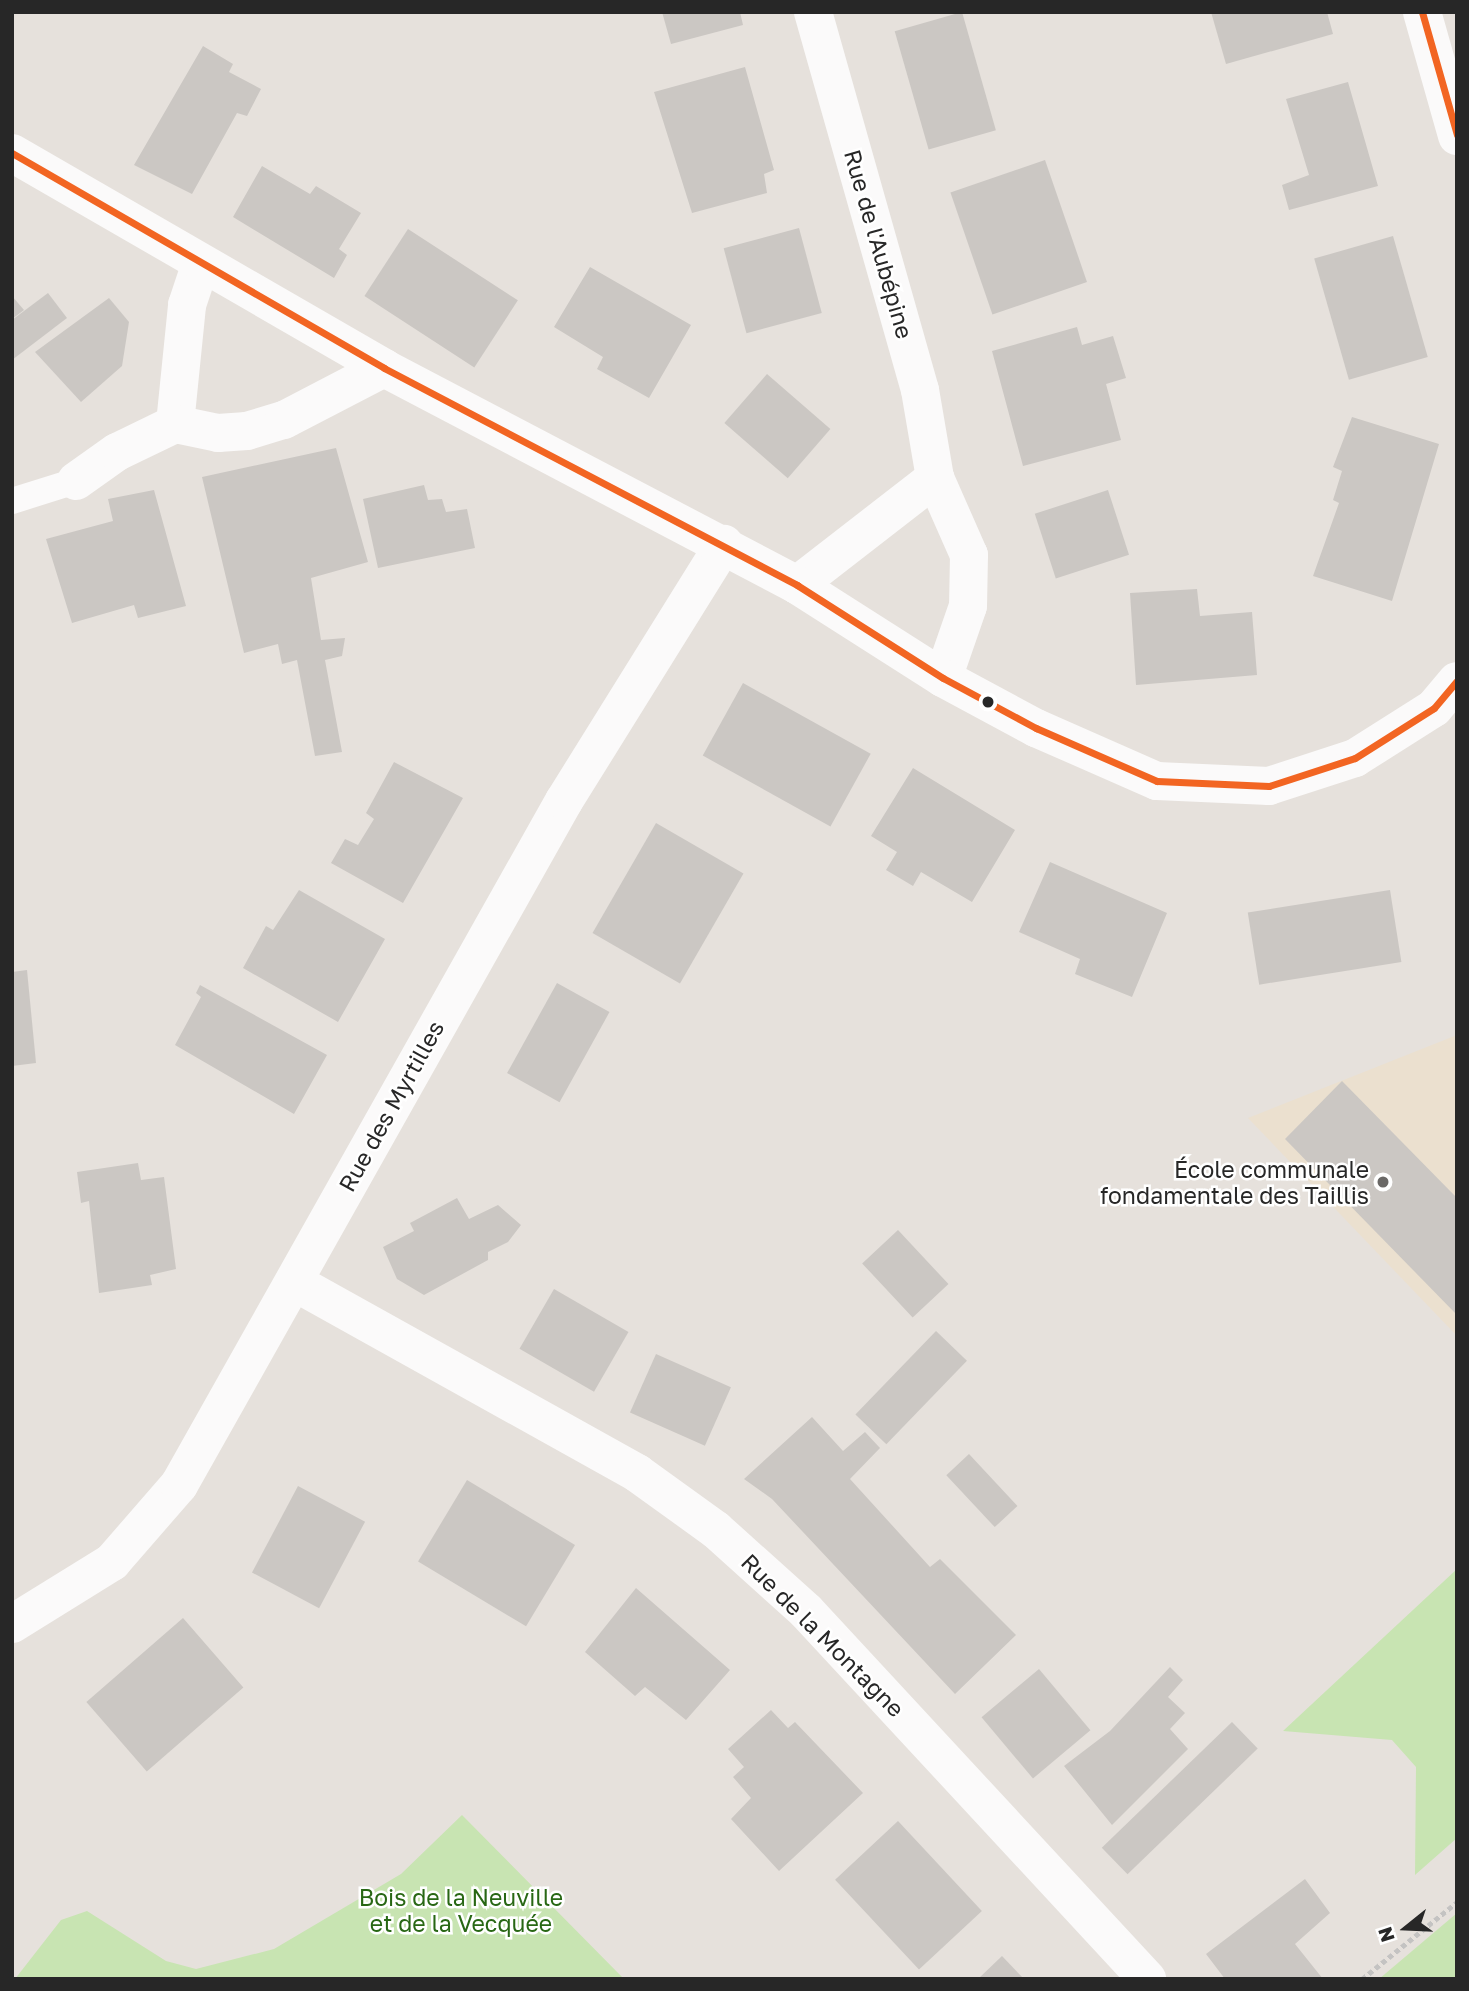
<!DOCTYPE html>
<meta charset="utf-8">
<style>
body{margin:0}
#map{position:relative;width:1469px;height:1991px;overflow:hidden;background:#e6e1dc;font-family:"Golos Text",sans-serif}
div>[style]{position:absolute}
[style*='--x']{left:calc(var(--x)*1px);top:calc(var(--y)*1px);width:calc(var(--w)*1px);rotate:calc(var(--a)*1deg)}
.education>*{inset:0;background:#ebe0cf}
.green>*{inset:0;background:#c8e4b2}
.building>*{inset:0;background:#cbc7c3;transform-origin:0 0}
.path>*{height:4.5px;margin-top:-2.25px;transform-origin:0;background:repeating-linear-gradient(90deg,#c4c3c2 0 5px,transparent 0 8.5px)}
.lane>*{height:26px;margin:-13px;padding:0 13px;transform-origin:13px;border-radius:13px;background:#fbfafa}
.street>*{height:38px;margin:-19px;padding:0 19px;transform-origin:19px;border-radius:19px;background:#fbfafa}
.secondary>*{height:38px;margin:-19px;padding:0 19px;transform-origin:19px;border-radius:19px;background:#fbfafa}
.bus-1>*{height:7px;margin:-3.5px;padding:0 3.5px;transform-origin:3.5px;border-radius:3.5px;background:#f26522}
.dots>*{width:19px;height:19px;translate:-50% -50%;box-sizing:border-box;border:4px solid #fff;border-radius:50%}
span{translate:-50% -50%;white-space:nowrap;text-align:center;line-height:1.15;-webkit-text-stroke:5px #fff;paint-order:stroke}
.street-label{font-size:23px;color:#272727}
.poi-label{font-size:23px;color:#272727}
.right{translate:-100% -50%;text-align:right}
.park-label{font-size:23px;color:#286714}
.frame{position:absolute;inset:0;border:14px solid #272727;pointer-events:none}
.north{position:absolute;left:1371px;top:1893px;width:70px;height:70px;-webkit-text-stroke:5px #fff;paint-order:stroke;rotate:252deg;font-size:19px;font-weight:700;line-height:28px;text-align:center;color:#272727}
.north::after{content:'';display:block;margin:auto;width:24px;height:32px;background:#272727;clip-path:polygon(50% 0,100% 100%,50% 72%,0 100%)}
</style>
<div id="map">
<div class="education">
<div style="clip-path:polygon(1457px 1035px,1457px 1336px,1248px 1118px)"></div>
</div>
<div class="green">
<div style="clip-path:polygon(1457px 1569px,1457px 1838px,1415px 1875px,1416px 1767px,1392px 1740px,1283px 1731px)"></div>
<div style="clip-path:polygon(462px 1815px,624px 1979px,15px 1979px,61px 1920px,87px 1911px,166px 1961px,196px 1969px,274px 1949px,401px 1874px)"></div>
<div style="clip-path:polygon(1457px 1913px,1457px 1979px,1379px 1979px)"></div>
</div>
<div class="building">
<div style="clip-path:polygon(662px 12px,740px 12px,743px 25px,671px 44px)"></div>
<div style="left:962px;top:12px;width:123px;height:70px;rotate:74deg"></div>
<div style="clip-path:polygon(1211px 12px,1327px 12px,1333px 34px,1226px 64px)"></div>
<div style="clip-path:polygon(203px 46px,233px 64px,229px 72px,261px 89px,247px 116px,237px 113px,192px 194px,134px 165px)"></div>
<div style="clip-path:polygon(745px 67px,774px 170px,764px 174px,767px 193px,692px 213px,654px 92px)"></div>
<div style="clip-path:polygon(1348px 82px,1378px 186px,1289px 210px,1282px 185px,1309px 175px,1286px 99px)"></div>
<div style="left:1045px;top:160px;width:129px;height:100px;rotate:71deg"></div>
<div style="clip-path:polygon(262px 166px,310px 194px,316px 186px,361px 213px,339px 249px,347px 255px,334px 278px,233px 217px)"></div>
<div style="left:799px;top:228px;width:88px;height:78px;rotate:75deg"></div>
<div style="left:408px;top:229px;width:131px;height:80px;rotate:33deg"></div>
<div style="left:1393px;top:236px;width:126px;height:82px;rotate:74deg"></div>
<div style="clip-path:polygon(590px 267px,691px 325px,649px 398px,597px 369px,603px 357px,554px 327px)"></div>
<div style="clip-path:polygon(48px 293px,67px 318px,12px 360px,12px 320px)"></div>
<div style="clip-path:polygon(12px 296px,24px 310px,12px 319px)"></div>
<div style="clip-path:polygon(109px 298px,129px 322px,122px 366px,81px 402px,35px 352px)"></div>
<div style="clip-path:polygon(1077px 327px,1082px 345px,1113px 336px,1126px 378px,1106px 384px,1121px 440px,1023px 466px,992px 351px)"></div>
<div style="left:767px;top:374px;width:84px;height:65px;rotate:41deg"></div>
<div style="clip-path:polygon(1352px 417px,1439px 444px,1392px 601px,1313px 576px,1339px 503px,1333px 500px,1342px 471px,1333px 467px)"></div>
<div style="clip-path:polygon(336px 448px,368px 562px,311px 578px,321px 640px,345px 638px,342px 656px,325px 660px,342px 752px,315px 756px,297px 660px,282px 664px,278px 644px,244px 653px,202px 477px)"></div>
<div style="clip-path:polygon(424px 485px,428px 500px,442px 499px,446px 512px,467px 509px,475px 548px,378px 568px,363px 499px)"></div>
<div style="clip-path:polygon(154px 490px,186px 606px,138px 618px,134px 605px,72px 623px,46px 539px,113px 521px,108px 499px)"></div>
<div style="left:1108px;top:490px;width:68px;height:77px;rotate:72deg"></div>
<div style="clip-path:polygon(1197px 589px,1200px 616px,1252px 612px,1257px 675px,1136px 685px,1130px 593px)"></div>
<div style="left:743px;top:683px;width:146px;height:83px;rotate:29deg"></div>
<div style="clip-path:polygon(394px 762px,463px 798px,403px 903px,331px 863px,345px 839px,358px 845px,374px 819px,366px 813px)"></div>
<div style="clip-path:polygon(913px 768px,1015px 830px,972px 902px,921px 872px,913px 886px,886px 870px,897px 852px,871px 836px)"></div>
<div style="left:656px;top:823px;width:101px;height:127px;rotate:30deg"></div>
<div style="clip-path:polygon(1050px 862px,1167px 913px,1132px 997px,1075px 974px,1080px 959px,1019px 932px)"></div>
<div style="clip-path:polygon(299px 890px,385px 939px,338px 1022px,243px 968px,266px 926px,273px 930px)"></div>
<div style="left:1390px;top:890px;width:73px;height:144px;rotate:81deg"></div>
<div style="clip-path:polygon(27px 970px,36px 1063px,12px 1066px,12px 972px)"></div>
<div style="left:557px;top:983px;width:60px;height:103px;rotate:29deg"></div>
<div style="clip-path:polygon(200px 985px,327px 1055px,294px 1114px,175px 1045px,201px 997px,196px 993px)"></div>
<div style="clip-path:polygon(1342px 1081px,1457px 1198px,1457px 1315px,1285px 1139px)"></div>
<div style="clip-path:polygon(138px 1163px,141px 1180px,164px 1177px,176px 1269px,150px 1275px,152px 1285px,99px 1293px,89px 1201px,81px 1203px,77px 1172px)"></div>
<div style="clip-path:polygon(457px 1198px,469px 1219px,498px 1205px,521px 1225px,508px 1242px,488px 1252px,488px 1260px,424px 1295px,397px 1279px,383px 1247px,414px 1231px,410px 1223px)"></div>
<div style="left:898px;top:1230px;width:74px;height:49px;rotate:47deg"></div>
<div style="left:554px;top:1289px;width:86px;height:69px;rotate:30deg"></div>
<div style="left:936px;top:1331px;width:43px;height:116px;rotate:44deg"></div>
<div style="left:656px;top:1354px;width:82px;height:64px;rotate:24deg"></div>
<div style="clip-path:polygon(812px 1417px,843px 1451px,865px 1432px,880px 1448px,850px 1479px,930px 1567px,940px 1559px,1016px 1635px,955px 1694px,772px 1499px,744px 1479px)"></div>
<div style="left:969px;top:1454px;width:71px;height:31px;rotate:47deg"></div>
<div style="left:467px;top:1480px;width:126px;height:95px;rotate:31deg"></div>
<div style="left:298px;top:1486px;width:76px;height:98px;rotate:28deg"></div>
<div style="clip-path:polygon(636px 1588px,730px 1670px,686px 1720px,645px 1687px,635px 1696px,585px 1652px)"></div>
<div style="left:183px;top:1618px;width:92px;height:128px;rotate:49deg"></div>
<div style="clip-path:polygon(1170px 1667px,1183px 1680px,1168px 1697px,1185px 1713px,1170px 1729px,1188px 1749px,1112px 1825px,1064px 1766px,1110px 1731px)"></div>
<div style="left:1039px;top:1669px;width:80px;height:75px;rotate:50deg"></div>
<div style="clip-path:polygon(771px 1710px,788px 1728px,795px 1722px,863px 1793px,779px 1871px,731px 1819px,751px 1798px,733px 1777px,744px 1767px,728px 1749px)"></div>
<div style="left:1232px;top:1722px;width:37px;height:181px;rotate:46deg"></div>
<div style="left:898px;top:1821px;width:123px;height:86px;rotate:47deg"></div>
<div style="clip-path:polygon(1305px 1879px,1330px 1913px,1295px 1944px,1323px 1979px,1225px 1979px,1206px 1954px)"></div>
<div style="clip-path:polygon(1002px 1956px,1024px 1979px,978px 1979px)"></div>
</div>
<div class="path">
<div style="--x:1362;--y:1979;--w:122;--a:-39"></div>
</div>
<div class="lane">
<div style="--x:12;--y:501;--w:67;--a:-17.4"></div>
</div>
<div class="street">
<div style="--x:813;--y:12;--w:393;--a:74.2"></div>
<div style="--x:920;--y:390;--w:89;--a:80.3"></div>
<div style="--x:935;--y:478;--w:84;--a:66.2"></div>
<div style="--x:969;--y:555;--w:51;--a:91.1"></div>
<div style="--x:968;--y:606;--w:76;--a:109.1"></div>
<div style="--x:175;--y:424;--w:120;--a:-84.2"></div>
<div style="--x:187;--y:305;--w:44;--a:-71.6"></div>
<div style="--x:76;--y:481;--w:50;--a:-35.3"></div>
<div style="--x:117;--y:452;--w:64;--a:-25.8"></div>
<div style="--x:175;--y:424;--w:44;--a:11.8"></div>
<div style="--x:218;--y:433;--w:29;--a:-4"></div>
<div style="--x:247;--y:431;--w:39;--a:-17"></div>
<div style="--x:284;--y:420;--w:113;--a:-27.5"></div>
<div style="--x:797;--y:585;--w:175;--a:-37.8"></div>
<div style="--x:294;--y:1282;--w:393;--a:29.1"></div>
<div style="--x:637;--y:1473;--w:97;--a:35.8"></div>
<div style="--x:716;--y:1530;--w:121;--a:42"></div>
<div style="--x:806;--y:1611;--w:502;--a:47.18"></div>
<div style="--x:12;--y:1624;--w:118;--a:-31.8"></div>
<div style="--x:112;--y:1562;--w:102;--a:-49"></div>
<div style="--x:179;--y:1485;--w:785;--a:-60.63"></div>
<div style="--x:564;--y:801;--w:303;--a:-58.1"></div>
</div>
<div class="secondary">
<div style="--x:1422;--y:12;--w:129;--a:74.2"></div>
<div style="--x:12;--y:153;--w:430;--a:30"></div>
<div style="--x:384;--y:368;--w:467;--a:27.7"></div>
<div style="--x:797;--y:585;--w:173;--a:32.5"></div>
<div style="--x:943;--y:678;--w:106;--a:28.3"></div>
<div style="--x:1036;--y:728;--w:132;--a:23.7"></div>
<div style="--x:1157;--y:781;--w:112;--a:2.6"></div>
<div style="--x:1269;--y:786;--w:90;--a:-18"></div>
<div style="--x:1355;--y:758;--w:93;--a:-32.3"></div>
<div style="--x:1434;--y:708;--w:35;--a:-50"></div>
</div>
<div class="bus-1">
<div style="--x:1422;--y:12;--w:128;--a:74.1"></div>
<div style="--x:12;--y:153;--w:430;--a:30"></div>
<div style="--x:384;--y:368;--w:467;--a:27.7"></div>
<div style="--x:797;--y:585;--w:173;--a:32.5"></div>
<div style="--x:943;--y:678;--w:106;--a:28.3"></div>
<div style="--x:1036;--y:728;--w:132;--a:23.7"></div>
<div style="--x:1157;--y:781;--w:112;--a:2.6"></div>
<div style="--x:1269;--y:786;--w:90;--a:-18"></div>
<div style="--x:1355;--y:758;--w:93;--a:-32.3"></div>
<div style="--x:1434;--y:708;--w:35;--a:-50"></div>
</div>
<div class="dots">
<div style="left:988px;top:702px;background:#272727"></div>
<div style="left:1383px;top:1182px;background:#6a6866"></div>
</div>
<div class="street-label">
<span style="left:879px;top:244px;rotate:74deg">Rue de l'Aubépine</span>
<span style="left:391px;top:1106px;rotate:-61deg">Rue des Myrtilles</span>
<span style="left:823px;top:1635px;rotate:45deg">Rue de la Montagne</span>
</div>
<div class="poi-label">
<span class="right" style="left:1369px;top:1182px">École communale<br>fondamentale des Taillis</span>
</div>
<div class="park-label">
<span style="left:461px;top:1910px">Bois de la Neuville<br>et de la Vecquée</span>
</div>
<div class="frame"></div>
<div class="north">N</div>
</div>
